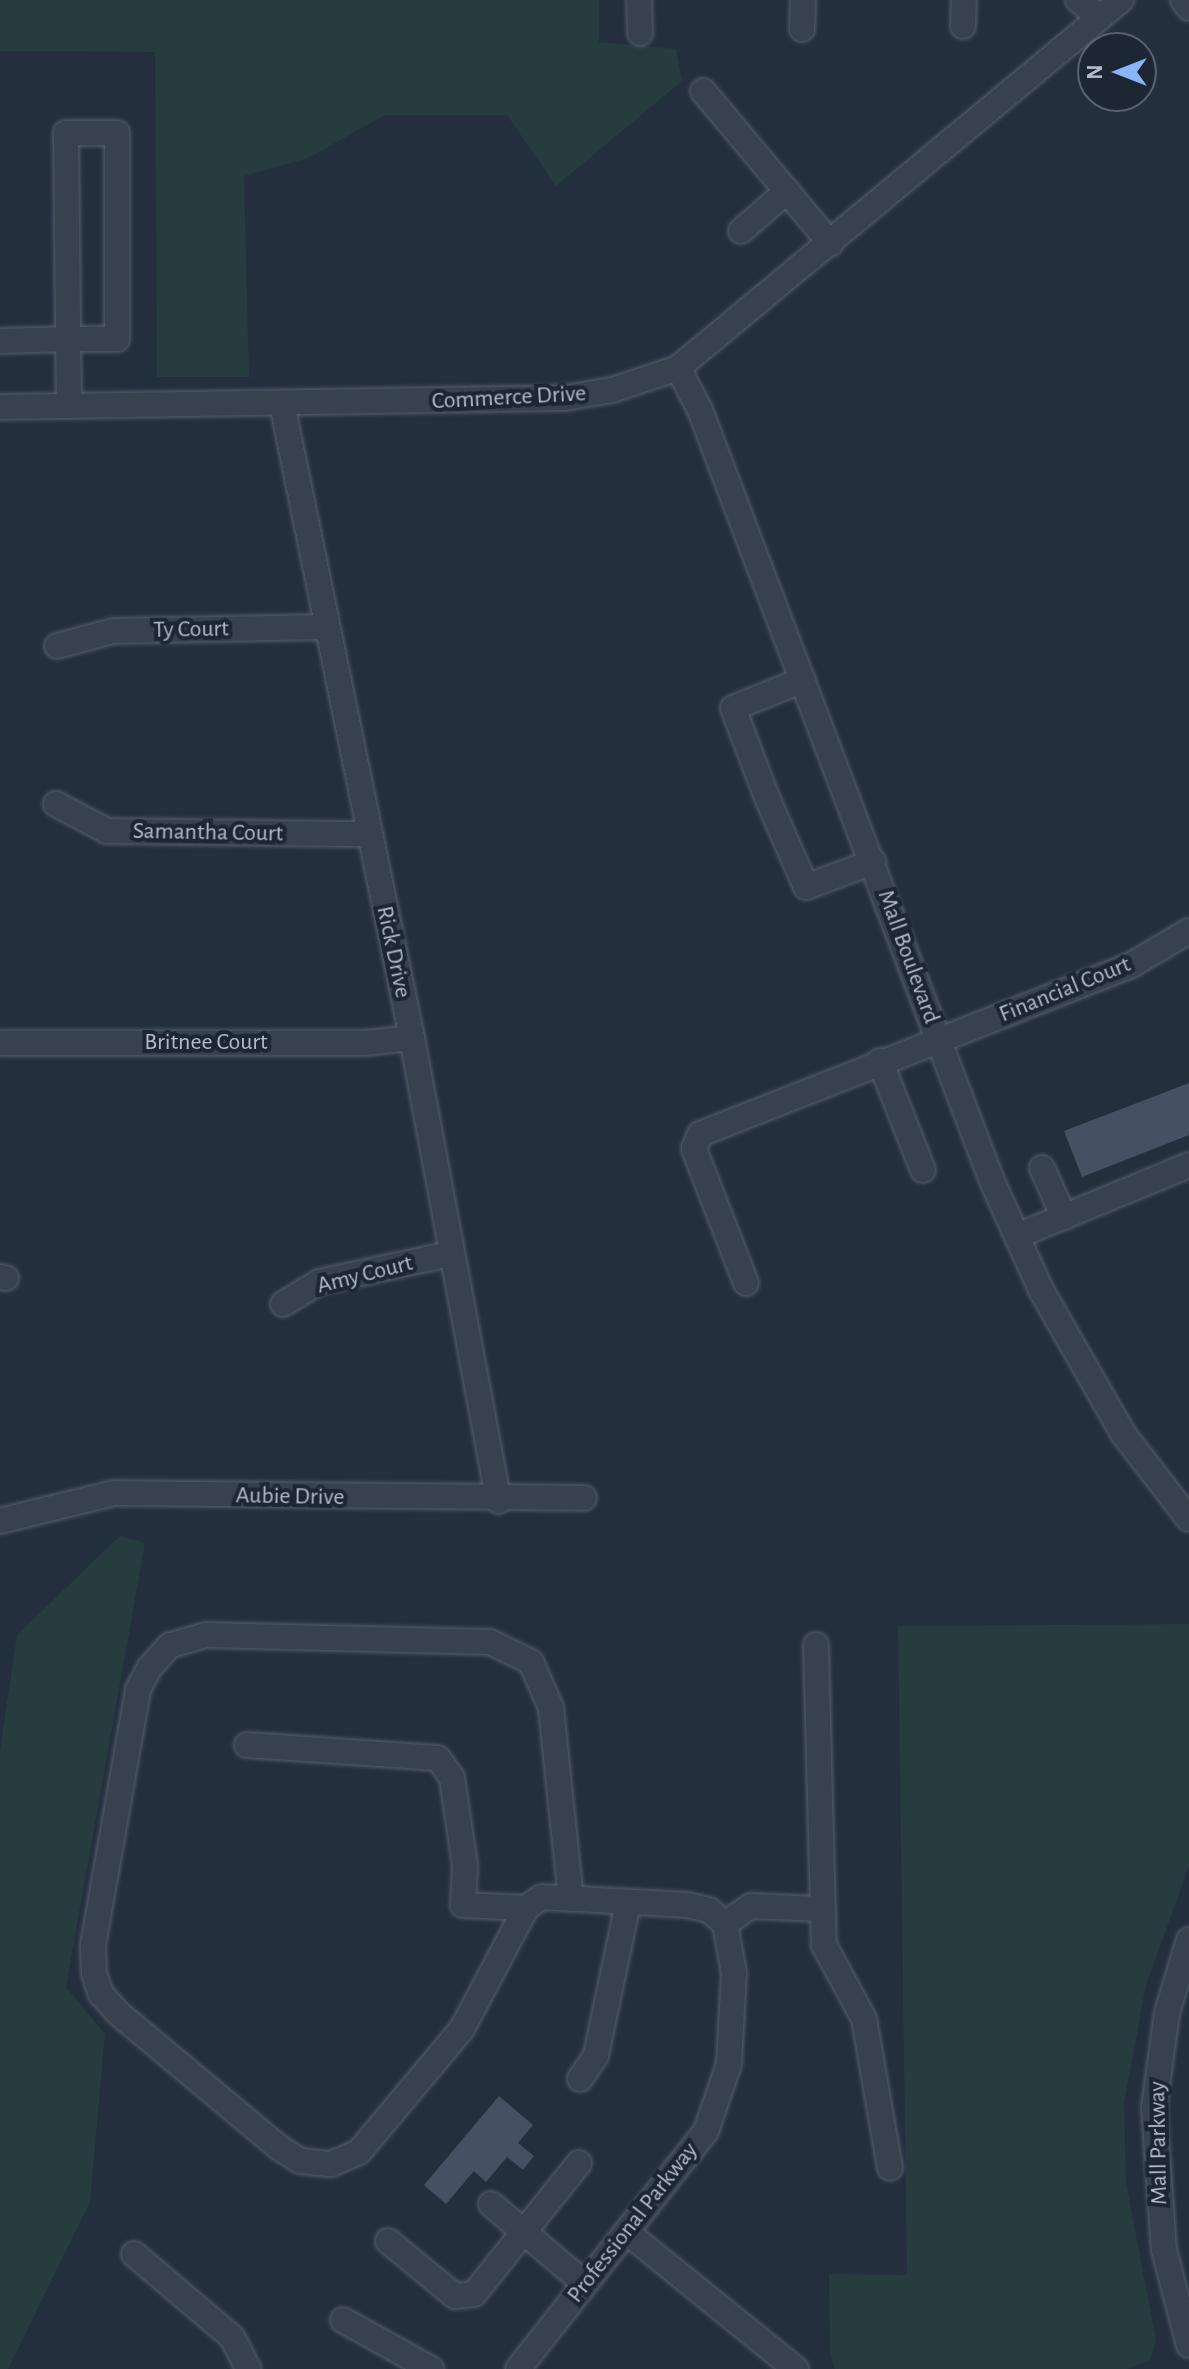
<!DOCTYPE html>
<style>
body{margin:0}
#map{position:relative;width:1189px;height:2369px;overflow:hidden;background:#242f3e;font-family:"Alegreya Sans",sans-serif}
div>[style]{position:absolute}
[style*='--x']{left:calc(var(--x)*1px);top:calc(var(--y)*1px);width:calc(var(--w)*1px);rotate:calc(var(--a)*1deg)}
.green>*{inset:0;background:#263c3f}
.building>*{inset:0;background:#455162}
.roads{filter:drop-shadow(0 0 2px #565f6c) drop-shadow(0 0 2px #565f6c)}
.minor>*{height:24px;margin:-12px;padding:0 12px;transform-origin:12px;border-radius:12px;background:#38414e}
span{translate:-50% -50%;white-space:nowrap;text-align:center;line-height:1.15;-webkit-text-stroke:8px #1d2633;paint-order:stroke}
.street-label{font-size:24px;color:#b4bcc9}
.north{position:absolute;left:1077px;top:32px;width:80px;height:80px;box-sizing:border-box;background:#1d2633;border:2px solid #59626f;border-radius:50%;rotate:270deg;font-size:22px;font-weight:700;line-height:32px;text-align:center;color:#b4bcc9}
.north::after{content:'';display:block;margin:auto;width:28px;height:36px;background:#8ab4f8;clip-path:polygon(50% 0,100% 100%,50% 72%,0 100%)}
</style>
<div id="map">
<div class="green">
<div style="clip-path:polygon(0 0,599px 0,599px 42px,676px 49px,682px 81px,556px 186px,507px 115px,385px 115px,308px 158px,244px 176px,249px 377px,157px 377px,155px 52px,0 51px)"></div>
<div style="clip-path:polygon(120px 1536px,145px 1543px,66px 1987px,105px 2034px,90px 2202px,8px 2369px,0 2369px,0 1750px,17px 1635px)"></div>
<div style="clip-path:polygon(1189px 1624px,1189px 1866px,1146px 1985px,1124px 2102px,1126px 2183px,1156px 2340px,1150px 2360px,1127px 2369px,835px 2369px,830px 2354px,829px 2274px,907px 2275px,898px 1626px)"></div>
</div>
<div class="building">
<div style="clip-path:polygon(1189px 1083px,1189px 1135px,1082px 1177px,1064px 1131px)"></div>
<div style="clip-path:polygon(499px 2096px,533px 2125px,518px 2143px,534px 2156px,523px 2170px,507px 2157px,486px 2182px,474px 2171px,446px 2204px,424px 2185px)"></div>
</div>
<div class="roads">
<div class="minor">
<div style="--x:639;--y:0;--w:33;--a:88"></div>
<div style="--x:1078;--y:0;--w:28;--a:39"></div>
<div style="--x:1183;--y:0;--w:10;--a:53"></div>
<div style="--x:963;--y:26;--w:26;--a:-88"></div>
<div style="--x:802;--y:29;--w:29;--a:-88"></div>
<div style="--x:703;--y:91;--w:199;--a:50.1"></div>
<div style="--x:741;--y:231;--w:61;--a:-41"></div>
<div style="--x:0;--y:341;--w:68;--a:-1.7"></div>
<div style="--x:68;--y:339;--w:49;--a:0"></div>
<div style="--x:117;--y:339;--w:206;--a:-90"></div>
<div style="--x:117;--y:133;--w:51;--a:180"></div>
<div style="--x:66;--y:133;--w:206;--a:89.4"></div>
<div style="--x:68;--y:339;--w:67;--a:89.1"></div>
<div style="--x:678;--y:368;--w:47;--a:62.4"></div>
<div style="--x:700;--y:410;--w:824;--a:69.26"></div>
<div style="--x:992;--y:1181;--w:120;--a:65.8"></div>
<div style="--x:1041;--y:1290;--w:167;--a:60.2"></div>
<div style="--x:1124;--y:1435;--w:106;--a:52.3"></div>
<div style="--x:282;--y:404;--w:647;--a:78.41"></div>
<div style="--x:412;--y:1038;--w:471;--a:79.4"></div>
<div style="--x:0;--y:407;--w:565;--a:-0.91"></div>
<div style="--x:565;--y:398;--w:48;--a:-9.7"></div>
<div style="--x:612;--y:390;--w:70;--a:-18.4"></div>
<div style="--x:678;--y:368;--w:576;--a:-39.72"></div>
<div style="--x:57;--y:646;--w:58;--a:-15"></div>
<div style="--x:113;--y:631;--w:213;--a:-1.1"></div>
<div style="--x:803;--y:680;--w:75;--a:158.2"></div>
<div style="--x:733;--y:708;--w:98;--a:69.2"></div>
<div style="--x:768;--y:800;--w:95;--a:66.4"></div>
<div style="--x:806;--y:887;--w:72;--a:-20.5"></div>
<div style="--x:56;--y:804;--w:58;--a:27.9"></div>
<div style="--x:107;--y:831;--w:259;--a:0.7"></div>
<div style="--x:0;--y:1043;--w:364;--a:0"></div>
<div style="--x:364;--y:1043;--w:48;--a:-5.9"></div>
<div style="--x:880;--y:1061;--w:117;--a:68.5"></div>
<div style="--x:1042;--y:1168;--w:54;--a:65.8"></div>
<div style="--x:1017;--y:1236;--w:186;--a:-22.4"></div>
<div style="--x:0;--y:1277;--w:6;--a:9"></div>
<div style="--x:746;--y:1283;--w:144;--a:-111.2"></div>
<div style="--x:694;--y:1149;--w:16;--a:-68"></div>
<div style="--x:700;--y:1134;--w:465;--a:-21.4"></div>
<div style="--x:1133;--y:964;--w:65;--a:-30.5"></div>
<div style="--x:283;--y:1304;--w:42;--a:-31.4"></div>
<div style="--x:319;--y:1282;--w:134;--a:-12.1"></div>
<div style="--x:0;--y:1521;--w:117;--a:-13.8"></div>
<div style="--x:114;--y:1493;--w:470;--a:0.6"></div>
<div style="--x:816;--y:1645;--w:300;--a:88.5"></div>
<div style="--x:824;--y:1945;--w:84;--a:61.6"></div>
<div style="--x:864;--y:2019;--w:151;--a:80.1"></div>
<div style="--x:247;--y:1745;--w:191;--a:3.9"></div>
<div style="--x:438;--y:1758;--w:24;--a:55"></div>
<div style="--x:452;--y:1778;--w:89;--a:81.6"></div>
<div style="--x:465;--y:1866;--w:39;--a:93"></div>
<div style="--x:463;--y:1905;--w:63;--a:2.7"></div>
<div style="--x:571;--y:1899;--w:192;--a:-96"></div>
<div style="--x:551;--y:1708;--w:50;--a:-113.5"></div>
<div style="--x:531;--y:1662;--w:46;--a:-154"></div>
<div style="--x:490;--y:1642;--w:284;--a:-178.6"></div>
<div style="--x:206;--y:1635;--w:37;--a:164"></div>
<div style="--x:170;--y:1645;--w:30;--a:132"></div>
<div style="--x:150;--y:1667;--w:26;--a:118"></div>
<div style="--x:138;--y:1690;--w:260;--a:100"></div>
<div style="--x:93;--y:1946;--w:27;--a:88"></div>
<div style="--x:94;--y:1973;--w:22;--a:72"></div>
<div style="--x:101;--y:1994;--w:25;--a:48"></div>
<div style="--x:118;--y:2013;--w:209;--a:39.9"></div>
<div style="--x:278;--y:2147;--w:26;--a:32"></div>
<div style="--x:300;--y:2161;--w:31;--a:6"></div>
<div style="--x:331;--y:2164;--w:30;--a:-23"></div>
<div style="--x:359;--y:2152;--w:160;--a:-50.1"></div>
<div style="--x:462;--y:2029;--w:137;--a:-62.1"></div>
<div style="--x:526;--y:1908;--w:19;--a:-35"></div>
<div style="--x:542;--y:1897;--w:145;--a:3.2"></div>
<div style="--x:687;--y:1905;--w:23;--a:13"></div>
<div style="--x:709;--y:1910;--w:21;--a:41"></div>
<div style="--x:725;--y:1924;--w:32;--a:-35"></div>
<div style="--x:751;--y:1906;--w:69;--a:2.5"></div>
<div style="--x:1189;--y:1940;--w:76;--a:106.8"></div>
<div style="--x:1167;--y:2013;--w:96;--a:97.8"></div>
<div style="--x:1154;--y:2108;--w:142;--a:86"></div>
<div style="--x:1164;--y:2250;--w:98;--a:75.3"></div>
<div style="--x:580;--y:2079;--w:29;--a:-56"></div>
<div style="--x:596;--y:2055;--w:155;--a:-78.1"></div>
<div style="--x:491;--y:2204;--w:123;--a:40.4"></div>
<div style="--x:629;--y:2234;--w:215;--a:39"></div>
<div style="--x:388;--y:2241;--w:87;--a:39.4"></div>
<div style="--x:455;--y:2296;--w:19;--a:-6"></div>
<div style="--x:474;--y:2294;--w:168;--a:-51.3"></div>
<div style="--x:134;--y:2254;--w:128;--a:40.3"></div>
<div style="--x:232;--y:2337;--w:36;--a:63"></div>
<div style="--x:343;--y:2320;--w:101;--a:29.1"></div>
<div style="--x:518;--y:2369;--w:303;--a:-51.7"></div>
<div style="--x:706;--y:2131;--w:71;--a:-71.1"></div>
<div style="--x:729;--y:2064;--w:91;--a:-86.9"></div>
<div style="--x:734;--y:1973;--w:50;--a:-100.4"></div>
</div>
</div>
<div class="street-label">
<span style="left:509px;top:398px;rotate:-3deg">Commerce Drive</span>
<span style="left:191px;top:630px;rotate:-1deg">Ty Court</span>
<span style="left:208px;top:833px;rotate:1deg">Samantha Court</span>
<span style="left:393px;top:952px;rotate:78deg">Rick Drive</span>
<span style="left:908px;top:957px;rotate:70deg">Mall Boulevard</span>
<span style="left:1065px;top:990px;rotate:-22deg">Financial Court</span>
<span style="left:206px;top:1043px">Britnee Court</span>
<span style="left:365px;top:1275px;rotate:-14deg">Amy Court</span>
<span style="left:290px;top:1497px;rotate:1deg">Aubie Drive</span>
<span style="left:1159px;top:2143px;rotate:-91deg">Mall Parkway</span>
<span style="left:633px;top:2223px;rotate:-52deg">Professional Parkway</span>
</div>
<div class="north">N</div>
</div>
